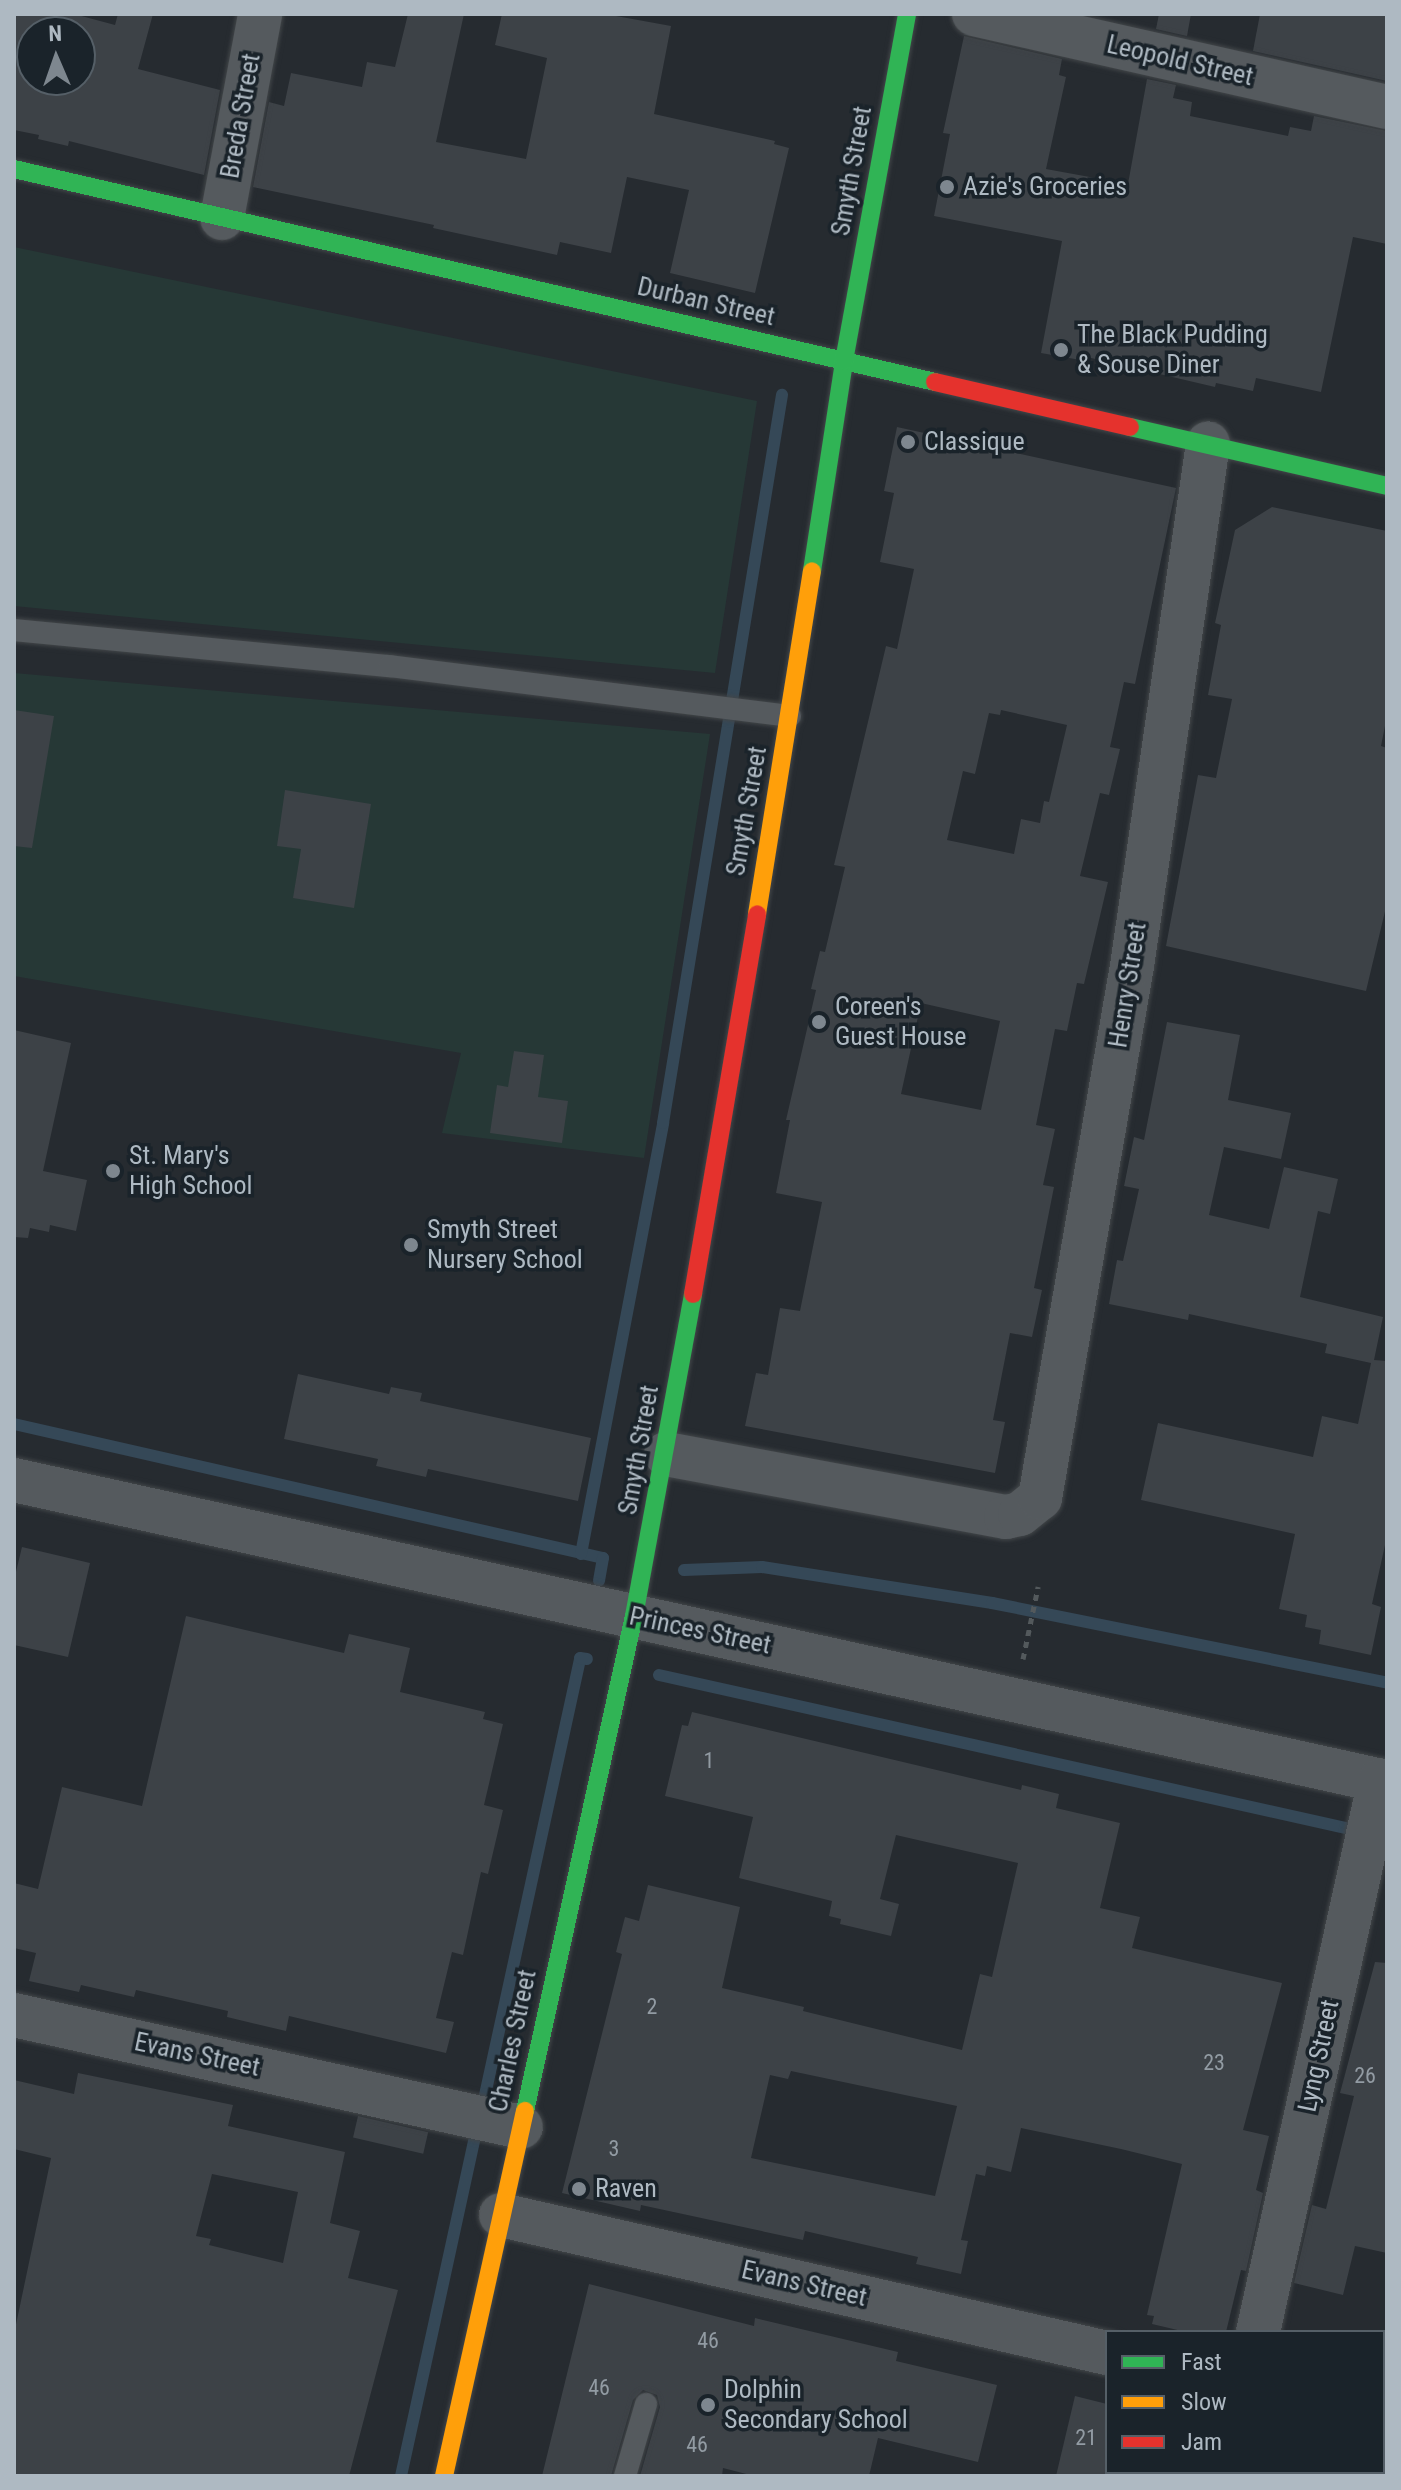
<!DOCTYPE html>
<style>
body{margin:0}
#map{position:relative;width:1401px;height:2490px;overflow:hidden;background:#262b30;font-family:"Roboto Condensed",sans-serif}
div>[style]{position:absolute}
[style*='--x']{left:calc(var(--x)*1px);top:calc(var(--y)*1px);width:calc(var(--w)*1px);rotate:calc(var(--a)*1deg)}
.green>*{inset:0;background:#263836}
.stream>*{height:12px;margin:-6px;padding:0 6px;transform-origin:6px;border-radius:6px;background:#354857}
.building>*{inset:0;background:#3d4247;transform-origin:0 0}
.path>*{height:5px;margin-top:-2.5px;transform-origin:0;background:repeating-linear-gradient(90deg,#53595c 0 6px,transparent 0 12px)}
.roads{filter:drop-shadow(0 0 2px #424649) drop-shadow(0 0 2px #424649)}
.lane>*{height:22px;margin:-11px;padding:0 11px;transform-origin:11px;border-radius:11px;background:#555a5e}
.street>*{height:44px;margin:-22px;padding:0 22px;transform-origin:22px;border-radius:22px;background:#555a5e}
.fast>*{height:18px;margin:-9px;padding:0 9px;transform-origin:9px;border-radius:9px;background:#30b455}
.slow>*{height:18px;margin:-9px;padding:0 9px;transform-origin:9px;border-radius:9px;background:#ff9f0a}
.jam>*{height:18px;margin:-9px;padding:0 9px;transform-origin:9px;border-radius:9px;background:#e5322d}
.dots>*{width:22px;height:22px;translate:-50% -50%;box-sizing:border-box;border:4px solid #1a232a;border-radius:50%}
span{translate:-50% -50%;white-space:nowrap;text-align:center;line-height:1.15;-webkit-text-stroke:7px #1a232a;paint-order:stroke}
.number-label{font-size:22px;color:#929ba3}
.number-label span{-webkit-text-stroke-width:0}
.street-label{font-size:26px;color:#aeb9c2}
.poi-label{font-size:26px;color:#aeb9c2}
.left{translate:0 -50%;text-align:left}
.frame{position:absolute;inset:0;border:16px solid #aeb9c2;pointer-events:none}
.legend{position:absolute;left:1105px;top:2330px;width:280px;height:144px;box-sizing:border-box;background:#1a232a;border:2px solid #555f67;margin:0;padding:10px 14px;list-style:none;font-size:24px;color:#aeb9c2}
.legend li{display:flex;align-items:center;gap:16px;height:40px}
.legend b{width:40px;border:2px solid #555f67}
.north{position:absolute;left:16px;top:16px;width:80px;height:80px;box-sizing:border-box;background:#1a232a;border:2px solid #555f67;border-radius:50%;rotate:358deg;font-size:22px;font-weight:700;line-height:32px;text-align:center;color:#aeb9c2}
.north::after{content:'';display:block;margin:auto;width:28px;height:36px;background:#7e878f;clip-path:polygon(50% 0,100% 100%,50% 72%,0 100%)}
</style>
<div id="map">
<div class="green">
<div style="clip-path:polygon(14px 247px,757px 401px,715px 673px,14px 606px)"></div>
<div style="clip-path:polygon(14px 673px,710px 734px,644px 1158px,442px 1133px,461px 1053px,14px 976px)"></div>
</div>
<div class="stream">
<div style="--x:14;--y:1424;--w:604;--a:12.82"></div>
<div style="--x:603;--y:1558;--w:23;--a:100"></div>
<div style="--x:581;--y:1554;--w:439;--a:-79.2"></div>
<div style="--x:663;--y:1123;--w:738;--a:-80.72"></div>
<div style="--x:684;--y:1570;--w:78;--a:-2.2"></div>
<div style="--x:762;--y:1567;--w:233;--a:8.9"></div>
<div style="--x:992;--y:1603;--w:403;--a:11.4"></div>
<div style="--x:659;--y:1675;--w:704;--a:12.56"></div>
<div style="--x:485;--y:2095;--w:447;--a:-77.7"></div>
<div style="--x:580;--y:1658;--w:7;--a:8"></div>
<div style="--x:401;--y:2476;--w:360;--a:-77.7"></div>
</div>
<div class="building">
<div style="clip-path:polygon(evenodd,14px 14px,74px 14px,115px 25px,118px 14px,153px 14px,138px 69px,220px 90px,204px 175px,69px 141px,68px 146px,38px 139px,39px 135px,14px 130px,14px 14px,32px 32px,80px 32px,80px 80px,32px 80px,32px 32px)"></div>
<div style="clip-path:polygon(408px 14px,464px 14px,436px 142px,526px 159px,547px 58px,495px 45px,502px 14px,605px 14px,671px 26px,654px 114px,775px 141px,774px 144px,789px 148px,755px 293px,670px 273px,689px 190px,627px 177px,611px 253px,560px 242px,557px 255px,433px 228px,434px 225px,253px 187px,269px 102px,284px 106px,291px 73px,362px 87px,367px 62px,395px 67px)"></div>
<div style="clip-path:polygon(1159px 14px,1191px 14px,1187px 36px,1156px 29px)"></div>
<div style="clip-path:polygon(1260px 14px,1387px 14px,1387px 81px,1253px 51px)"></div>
<div style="clip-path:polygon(964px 36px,1062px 59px,1059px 75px,1066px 77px,1046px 169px,1128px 184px,1147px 79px,1176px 85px,1173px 98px,1192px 102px,1190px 116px,1288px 136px,1290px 127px,1311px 131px,1314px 116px,1387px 131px,1387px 244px,1353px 237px,1321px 392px,1256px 378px,1253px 391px,1216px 383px,1215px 387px,1087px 357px,1086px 361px,1041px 353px,1062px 241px,934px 216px,950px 134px,943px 133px)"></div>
<div style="clip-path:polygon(evenodd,897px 427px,1176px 488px,1135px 684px,1124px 682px,1110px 747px,1120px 749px,1109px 795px,1100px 793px,1080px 876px,1108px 882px,1084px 984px,1077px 983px,1067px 1031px,1055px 1029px,1036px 1125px,1055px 1129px,1043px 1185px,1054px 1187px,1034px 1288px,1042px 1290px,1032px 1337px,1010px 1333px,993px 1420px,1005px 1422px,995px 1473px,745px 1426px,756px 1373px,768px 1375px,780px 1308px,800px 1311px,822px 1202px,776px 1193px,790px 1120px,786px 1120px,816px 990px,811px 989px,820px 951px,825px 952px,845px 867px,834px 865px,886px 646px,897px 649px,914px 569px,880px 562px,894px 493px,884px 491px,897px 427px,1001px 710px,1067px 725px,1049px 802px,1044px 801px,1040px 823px,1021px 819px,1014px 854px,947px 840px,963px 771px,975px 774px,989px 713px,1000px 715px,1001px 710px,897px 427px,921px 1003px,1000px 1021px,981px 1110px,901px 1094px,921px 1003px)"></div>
<div style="clip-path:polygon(1272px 507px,1387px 531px,1387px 716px,1381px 746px,1387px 748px,1387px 903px,1366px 991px,1166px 946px,1198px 775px,1216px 778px,1232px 699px,1208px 695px,1221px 625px,1215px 623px,1235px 530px)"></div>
<div style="clip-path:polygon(14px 710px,54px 716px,32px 848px,14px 846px)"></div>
<div style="clip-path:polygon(285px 790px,371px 804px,354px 908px,293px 898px,301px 849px,277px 846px)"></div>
<div style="clip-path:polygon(1167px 1022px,1240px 1035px,1228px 1100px,1291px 1113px,1281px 1159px,1224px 1147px,1209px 1215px,1269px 1229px,1284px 1167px,1338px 1179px,1330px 1214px,1318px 1211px,1300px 1297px,1383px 1317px,1374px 1360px,1387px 1361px,1387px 1536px,1372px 1604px,1381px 1607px,1371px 1655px,1319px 1644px,1321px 1630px,1305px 1627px,1307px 1615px,1279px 1609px,1295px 1534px,1141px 1500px,1158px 1423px,1313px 1457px,1322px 1416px,1358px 1424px,1371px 1363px,1325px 1353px,1327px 1344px,1189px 1314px,1188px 1320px,1109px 1304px,1117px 1260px,1123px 1261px,1139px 1189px,1124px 1186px,1134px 1137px,1144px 1140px)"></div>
<div style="clip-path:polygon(14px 1030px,71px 1043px,43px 1171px,87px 1180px,76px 1231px,50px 1225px,49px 1232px,30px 1228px,28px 1238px,14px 1237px)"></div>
<div style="clip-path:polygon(514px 1051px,544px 1055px,538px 1097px,568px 1101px,562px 1143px,490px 1133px,497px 1085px,508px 1087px)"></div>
<div style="clip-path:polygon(298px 1374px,389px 1394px,391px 1387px,422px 1393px,420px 1401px,591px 1438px,578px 1501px,428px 1469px,426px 1477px,376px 1466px,378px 1459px,284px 1439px)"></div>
<div style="clip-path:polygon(22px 1547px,90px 1563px,68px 1657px,14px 1645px,14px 1580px)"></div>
<div style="clip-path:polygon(186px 1616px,344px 1653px,349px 1634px,410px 1648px,400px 1692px,485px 1712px,483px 1719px,503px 1724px,484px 1805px,503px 1810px,488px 1874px,481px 1872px,463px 1955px,452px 1952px,436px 2018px,454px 2022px,446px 2053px,289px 2016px,286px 2031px,227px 2017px,228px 2011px,136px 1990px,134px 1997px,81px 1985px,79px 1992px,29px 1981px,36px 1953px,14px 1948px,14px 1883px,38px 1889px,62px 1787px,142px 1806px)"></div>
<div style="clip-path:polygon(evenodd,692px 1712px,1021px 1790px,1022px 1785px,1059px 1794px,1056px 1808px,1120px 1823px,1100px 1908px,1140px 1917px,1132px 1948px,1282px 1983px,1243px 2130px,1269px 2136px,1256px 2190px,1263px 2193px,1246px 2271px,1241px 2270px,1226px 2332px,1186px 2332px,1152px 2324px,1154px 2316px,1147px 2315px,1182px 2164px,1121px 2149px,1021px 2128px,1011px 2172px,987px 2166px,985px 2176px,976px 2174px,961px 2240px,968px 2241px,961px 2274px,916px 2264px,918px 2257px,805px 2231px,803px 2240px,641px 2205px,640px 2211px,562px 2193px,622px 1954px,616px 1952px,625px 1917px,639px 1921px,648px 1885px,740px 1907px,722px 1988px,804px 2007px,803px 2011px,962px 2050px,980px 1974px,992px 1977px,1018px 1863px,896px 1835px,880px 1899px,899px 1904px,891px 1936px,840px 1924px,841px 1919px,829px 1916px,832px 1901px,739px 1878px,753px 1817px,665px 1796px,682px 1725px,688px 1726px,692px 1712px,791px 2071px,957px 2106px,935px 2196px,751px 2158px,770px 2075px,788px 2079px,791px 2071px)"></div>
<div style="clip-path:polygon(1375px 1962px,1387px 1963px,1387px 2253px,1355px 2246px,1343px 2295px,1294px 2283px,1312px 2205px,1326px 2209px,1354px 2096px,1340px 2093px)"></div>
<div style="clip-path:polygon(evenodd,78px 2073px,233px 2105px,228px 2126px,345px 2152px,330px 2223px,360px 2231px,348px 2278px,398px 2290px,349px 2476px,14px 2476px,14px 2334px,51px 2158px,14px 2149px,14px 2080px,74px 2094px,78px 2073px,212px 2174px,298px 2192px,283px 2263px,209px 2245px,211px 2239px,196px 2236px,212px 2174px)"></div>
<div style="left:358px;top:2116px;width:72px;height:22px;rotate:13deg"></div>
<div style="clip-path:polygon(589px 2284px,754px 2326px,755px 2318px,898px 2352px,896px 2361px,997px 2385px,978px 2462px,878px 2438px,869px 2476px,754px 2476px,723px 2468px,722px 2476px,640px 2476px,660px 2407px,657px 2395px,643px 2390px,633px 2400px,611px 2476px,542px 2476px)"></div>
<div style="clip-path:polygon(1075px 2396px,1107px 2404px,1107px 2476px,1056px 2476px)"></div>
</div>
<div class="path">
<div style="--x:1023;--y:1659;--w:74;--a:-78.2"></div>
</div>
<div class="roads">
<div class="lane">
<div style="--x:14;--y:630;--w:377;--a:5.5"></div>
<div style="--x:389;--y:666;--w:404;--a:7.1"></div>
<div style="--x:625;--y:2476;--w:75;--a:-73.7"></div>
</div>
<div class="street">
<div style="--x:974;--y:14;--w:423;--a:12.7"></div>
<div style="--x:222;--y:218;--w:208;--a:-79.4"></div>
<div style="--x:666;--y:1454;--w:346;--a:10.5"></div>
<div style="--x:1006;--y:1517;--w:14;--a:-12"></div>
<div style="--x:1020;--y:1514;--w:26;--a:-39"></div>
<div style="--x:1040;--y:1498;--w:540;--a:-80.19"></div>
<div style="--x:1132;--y:966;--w:528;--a:-81.72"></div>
<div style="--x:14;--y:1480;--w:1406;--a:12.41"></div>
<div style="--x:14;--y:2015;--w:519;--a:12.46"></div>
<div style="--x:501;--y:2215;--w:622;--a:12.83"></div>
<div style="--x:1258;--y:2332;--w:565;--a:-77.54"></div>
<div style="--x:1383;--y:2415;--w:4;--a:14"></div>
<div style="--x:1227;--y:2476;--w:4;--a:-76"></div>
</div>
<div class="fast">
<div style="--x:14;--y:169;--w:945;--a:13.02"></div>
<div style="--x:1130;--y:427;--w:264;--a:12.9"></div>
<div style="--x:812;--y:571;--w:212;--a:-81.3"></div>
<div style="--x:844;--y:361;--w:353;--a:-79.7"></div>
<div style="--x:525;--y:2111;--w:507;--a:-77.58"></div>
<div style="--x:634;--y:1616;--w:327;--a:-79.6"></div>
</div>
<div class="slow">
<div style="--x:757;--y:914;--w:347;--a:-80.9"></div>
<div style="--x:444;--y:2476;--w:374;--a:-77.5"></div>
</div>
<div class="jam">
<div style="--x:935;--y:382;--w:200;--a:13"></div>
<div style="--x:693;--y:1294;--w:385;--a:-80.4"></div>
</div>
</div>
<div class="dots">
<div style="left:947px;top:187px;background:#7e878f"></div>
<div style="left:1061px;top:350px;background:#7e878f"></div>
<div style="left:908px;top:442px;background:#7e878f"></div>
<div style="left:819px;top:1022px;background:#7e878f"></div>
<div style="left:113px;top:1171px;background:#7e878f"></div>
<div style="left:411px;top:1245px;background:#7e878f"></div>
<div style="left:579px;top:2189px;background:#7e878f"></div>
<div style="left:708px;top:2405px;background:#7e878f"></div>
</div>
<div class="number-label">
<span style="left:709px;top:1761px">1</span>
<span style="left:652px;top:2007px">2</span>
<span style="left:1214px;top:2063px">23</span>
<span style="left:1365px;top:2076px">26</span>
<span style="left:614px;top:2149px">3</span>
<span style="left:708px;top:2341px">46</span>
<span style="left:599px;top:2388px">46</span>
<span style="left:1086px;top:2438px">21</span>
<span style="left:697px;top:2445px">46</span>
</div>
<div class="street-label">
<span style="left:1180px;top:61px;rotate:13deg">Leopold Street</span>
<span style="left:241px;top:116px;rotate:-80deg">Breda Street</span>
<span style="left:852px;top:171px;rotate:-80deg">Smyth Street</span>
<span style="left:706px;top:302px;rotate:13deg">Durban Street</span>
<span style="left:747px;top:811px;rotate:-80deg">Smyth Street</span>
<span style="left:1128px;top:985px;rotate:-81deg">Henry Street</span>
<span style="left:639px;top:1450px;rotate:-80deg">Smyth Street</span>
<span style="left:700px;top:1631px;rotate:12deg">Princes Street</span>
<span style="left:513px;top:2041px;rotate:-78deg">Charles Street</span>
<span style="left:197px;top:2055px;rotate:12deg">Evans Street</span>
<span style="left:1319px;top:2056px;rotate:-78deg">Lyng Street</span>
<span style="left:804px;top:2284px;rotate:13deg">Evans Street</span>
</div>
<div class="poi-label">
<span class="left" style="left:963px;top:187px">Azie's Groceries</span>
<span class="left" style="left:1077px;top:350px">The Black Pudding<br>&amp; Souse Diner</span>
<span class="left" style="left:924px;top:442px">Classique</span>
<span class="left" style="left:835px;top:1022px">Coreen's<br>Guest House</span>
<span class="left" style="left:129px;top:1171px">St. Mary's<br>High School</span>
<span class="left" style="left:427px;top:1245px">Smyth Street<br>Nursery School</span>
<span class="left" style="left:595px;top:2189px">Raven</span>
<span class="left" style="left:724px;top:2405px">Dolphin<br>Secondary School</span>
</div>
<div class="frame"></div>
<ul class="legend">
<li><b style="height:10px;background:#30b455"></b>Fast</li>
<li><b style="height:10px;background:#ff9f0a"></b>Slow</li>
<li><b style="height:10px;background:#e5322d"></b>Jam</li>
</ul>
<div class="north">N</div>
</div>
